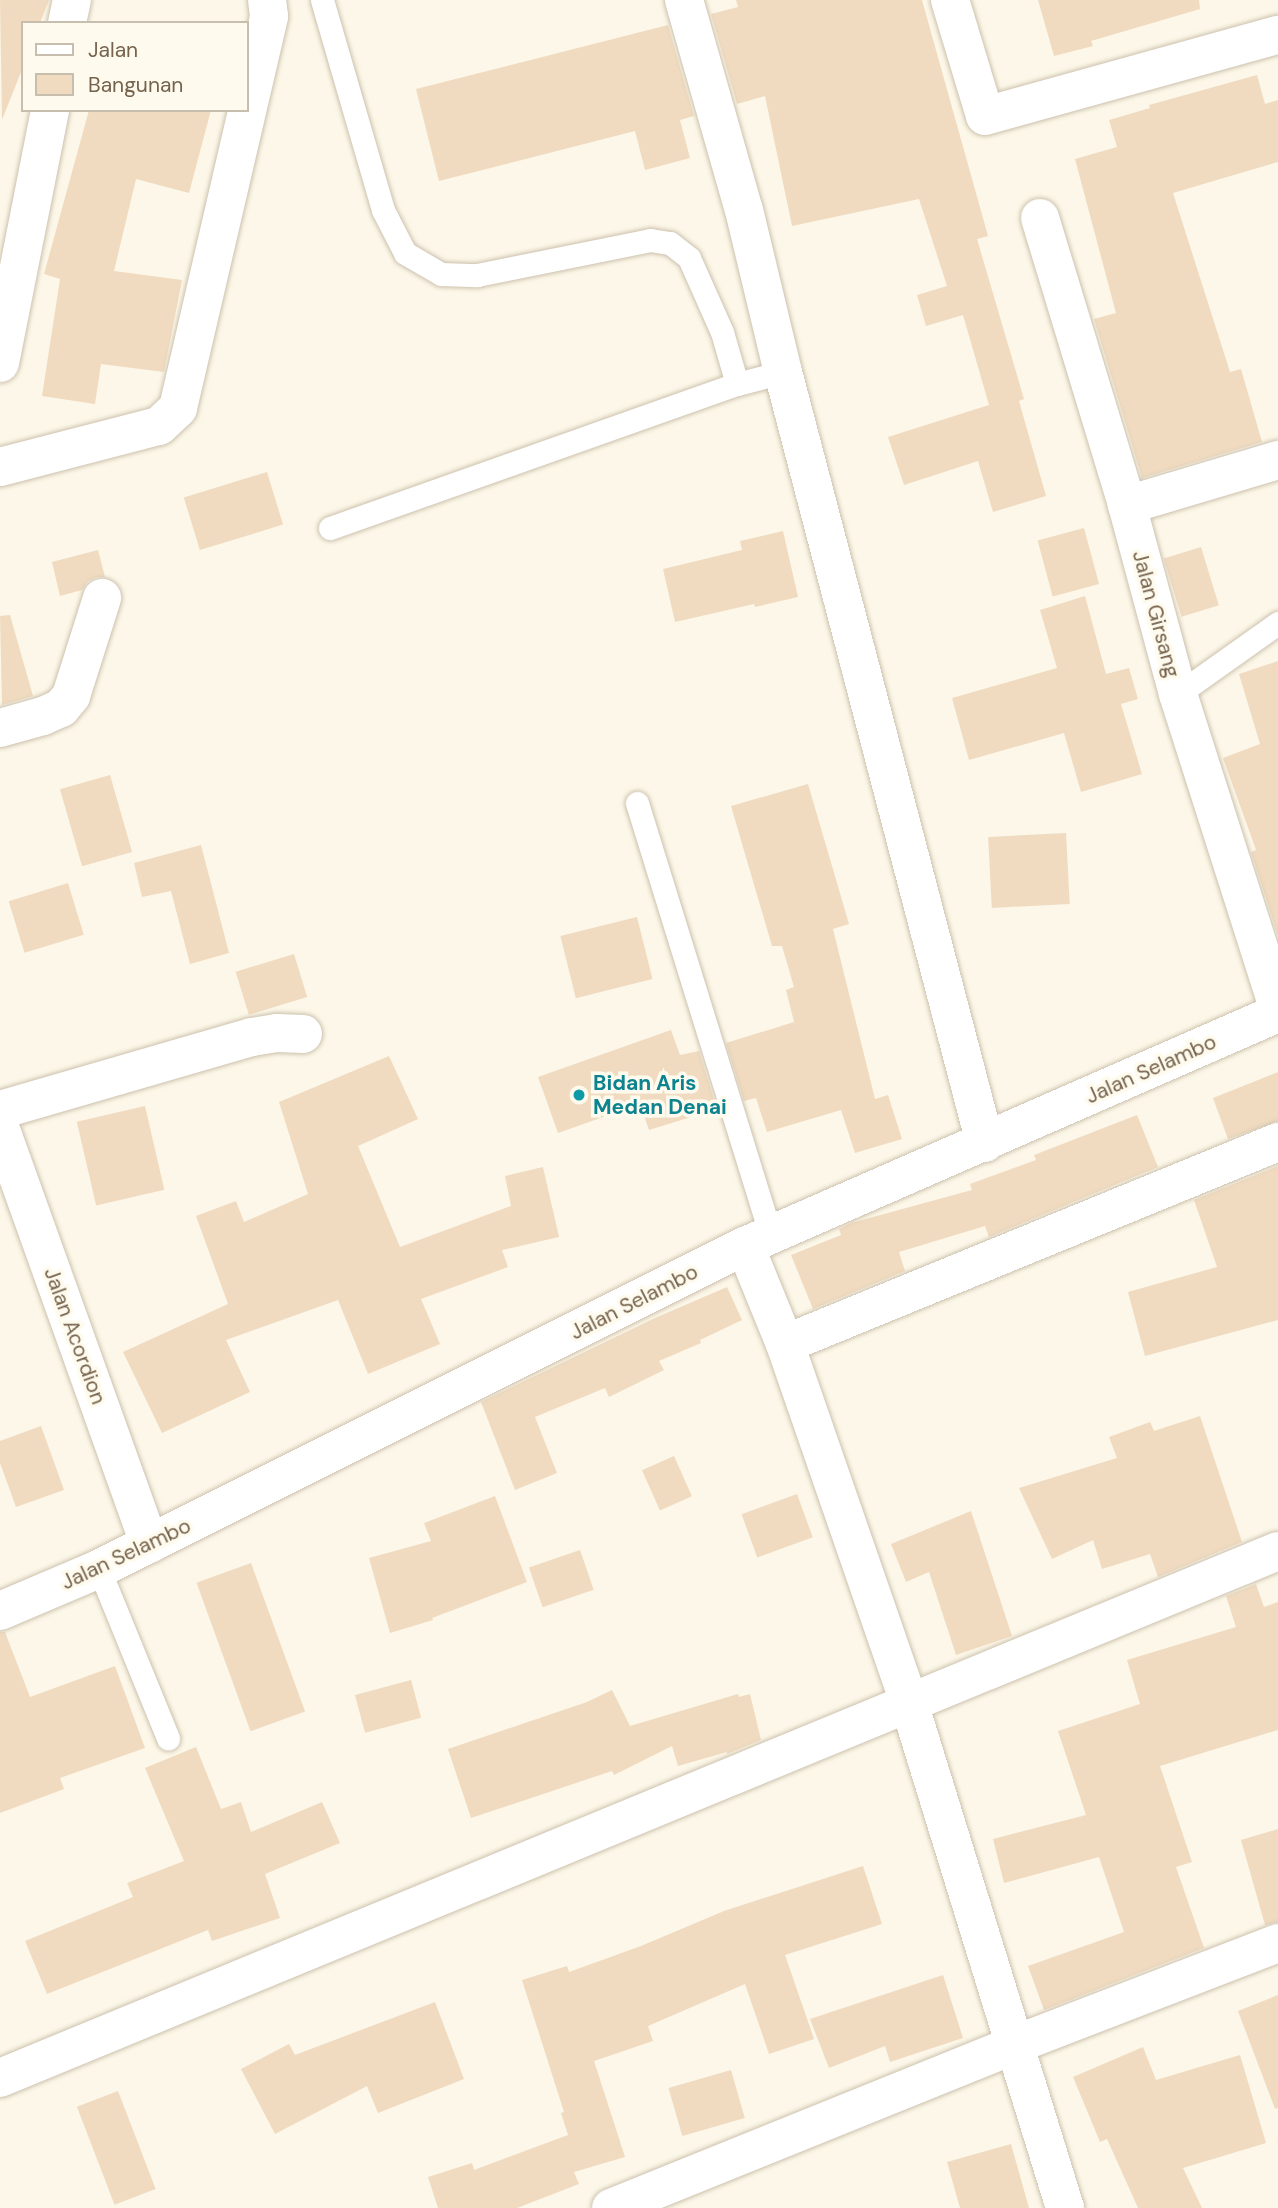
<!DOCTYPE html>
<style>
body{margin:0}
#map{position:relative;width:1278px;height:2208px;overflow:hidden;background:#fcf7e8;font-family:"DM Sans",sans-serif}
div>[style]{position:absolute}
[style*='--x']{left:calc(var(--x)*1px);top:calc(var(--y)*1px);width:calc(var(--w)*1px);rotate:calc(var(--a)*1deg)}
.building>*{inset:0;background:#f0dbc0;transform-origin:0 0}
.roads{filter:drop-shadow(0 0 2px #cdc1ae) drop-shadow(0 0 2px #cdc1ae)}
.lane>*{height:23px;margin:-11.5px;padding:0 11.5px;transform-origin:11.5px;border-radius:11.5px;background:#fff}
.street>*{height:38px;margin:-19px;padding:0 19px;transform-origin:19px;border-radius:19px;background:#fff}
.secondary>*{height:38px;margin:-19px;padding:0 19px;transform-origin:19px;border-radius:19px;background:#fff}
.dots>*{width:19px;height:19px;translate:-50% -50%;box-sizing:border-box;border:4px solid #fefbee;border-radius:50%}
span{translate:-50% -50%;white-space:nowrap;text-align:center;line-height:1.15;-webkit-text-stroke:7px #fefbee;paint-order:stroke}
.street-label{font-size:21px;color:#75624c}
.culture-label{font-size:21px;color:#0d838f;font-weight:700}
.left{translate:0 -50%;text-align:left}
.legend{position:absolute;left:21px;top:21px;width:228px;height:91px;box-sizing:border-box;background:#fefbee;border:2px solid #c7bead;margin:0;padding:9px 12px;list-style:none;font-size:21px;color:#75624c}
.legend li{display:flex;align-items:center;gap:14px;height:35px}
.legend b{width:35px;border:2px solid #c7bead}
</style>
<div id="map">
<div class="building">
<div style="clip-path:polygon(0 0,49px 0,40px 23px,23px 23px,23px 67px,2px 120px)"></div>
<div style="clip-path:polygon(736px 0,922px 0,988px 236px,977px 239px,1024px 399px,1019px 401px,1046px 496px,993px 512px,978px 461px,904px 485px,888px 437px,989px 405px,963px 315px,926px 326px,917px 295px,947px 286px,919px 199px,792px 226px,765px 96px,737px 104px,711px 14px,738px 7px)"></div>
<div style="clip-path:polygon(1038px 0,1199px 0,1200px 9px,1091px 41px,1093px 46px,1054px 56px)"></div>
<div style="clip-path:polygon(668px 25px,694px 116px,680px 120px,690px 158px,645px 170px,635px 131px,439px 181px,416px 89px)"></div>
<div style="clip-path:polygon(1257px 75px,1265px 104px,1278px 100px,1278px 162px,1173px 193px,1230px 372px,1241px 369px,1262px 442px,1142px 478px,1094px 319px,1116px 313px,1075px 159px,1117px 147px,1109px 120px,1150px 108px,1149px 105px)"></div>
<div style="clip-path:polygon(89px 110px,211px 110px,189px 193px,136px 179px,114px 271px,182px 280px,164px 372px,101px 364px,95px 404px,42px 396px,60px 279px,44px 274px)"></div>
<div style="left:267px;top:472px;width:55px;height:87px;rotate:73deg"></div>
<div style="left:1084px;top:528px;width:58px;height:48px;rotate:75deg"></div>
<div style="clip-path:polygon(783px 531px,798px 597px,755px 607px,754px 604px,675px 622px,663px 569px,742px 550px,740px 541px)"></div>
<div style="left:1201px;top:547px;width:61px;height:39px;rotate:73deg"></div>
<div style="clip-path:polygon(98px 550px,105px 577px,97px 577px,88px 581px,82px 590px,60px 596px,52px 562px)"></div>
<div style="clip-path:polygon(1085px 596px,1106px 674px,1129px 668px,1138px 699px,1121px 704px,1142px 774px,1081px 792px,1064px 733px,969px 760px,952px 698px,1057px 668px,1040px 610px)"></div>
<div style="clip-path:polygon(10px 615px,33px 696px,2px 705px,0 616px)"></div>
<div style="clip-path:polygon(1278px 661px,1278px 936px,1251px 852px,1256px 850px,1223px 758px,1260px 744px,1239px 674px)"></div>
<div style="left:110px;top:775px;width:80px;height:52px;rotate:74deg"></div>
<div style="clip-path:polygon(808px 784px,849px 924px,833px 929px,875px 1099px,888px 1095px,902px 1139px,855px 1153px,841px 1110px,767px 1132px,756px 1098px,744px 1101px,726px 1043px,794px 1022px,786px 990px,794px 987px,782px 946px,772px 946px,731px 806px)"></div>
<div style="left:1066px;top:833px;width:71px;height:78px;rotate:87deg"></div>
<div style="clip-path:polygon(201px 845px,229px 953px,190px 964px,171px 891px,142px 897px,134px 863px)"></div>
<div style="left:68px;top:883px;width:54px;height:62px;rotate:73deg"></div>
<div style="left:637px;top:917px;width:64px;height:79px;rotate:76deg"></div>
<div style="left:294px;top:954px;width:45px;height:61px;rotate:73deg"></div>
<div style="clip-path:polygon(671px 1030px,680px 1055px,699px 1051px,717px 1109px,649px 1130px,640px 1104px,558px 1133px,538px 1077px)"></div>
<div style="clip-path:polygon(389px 1056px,418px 1119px,358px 1146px,400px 1247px,511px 1206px,505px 1176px,543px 1167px,559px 1237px,502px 1250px,508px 1267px,421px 1299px,440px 1344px,368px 1374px,338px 1300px,226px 1340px,250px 1392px,162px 1433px,123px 1352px,228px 1304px,196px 1216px,236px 1201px,244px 1222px,308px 1194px,279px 1102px)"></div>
<div style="clip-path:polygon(1278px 1072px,1278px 1121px,1228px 1139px,1213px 1098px)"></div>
<div style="left:145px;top:1106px;width:86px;height:70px;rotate:77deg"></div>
<div style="clip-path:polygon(1137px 1115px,1158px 1167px,989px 1237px,985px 1226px,899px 1252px,905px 1271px,813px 1309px,791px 1255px,841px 1235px,839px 1229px,851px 1223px,972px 1190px,970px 1184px,1036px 1160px,1034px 1155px)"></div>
<div style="clip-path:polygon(1278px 1166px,1278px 1320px,1145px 1356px,1128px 1292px,1217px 1267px,1194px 1200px)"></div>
<div style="clip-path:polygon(727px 1287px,742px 1320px,700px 1340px,701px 1343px,659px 1361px,664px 1370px,609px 1397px,605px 1388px,535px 1417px,557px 1473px,515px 1490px,481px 1402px,655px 1318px)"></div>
<div style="clip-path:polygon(1200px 1416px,1242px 1542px,1158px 1577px,1150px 1554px,1102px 1569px,1093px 1540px,1052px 1559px,1019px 1488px,1117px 1458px,1109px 1437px,1150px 1422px,1154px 1431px)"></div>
<div style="clip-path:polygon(41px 1426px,64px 1490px,16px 1507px,0 1463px,0 1441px)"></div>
<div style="left:674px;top:1456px;width:44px;height:35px;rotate:66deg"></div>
<div style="left:797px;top:1494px;width:46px;height:59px;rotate:70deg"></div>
<div style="clip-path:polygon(495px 1496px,527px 1582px,432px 1618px,433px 1620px,390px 1633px,369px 1558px,431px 1541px,424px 1523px)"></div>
<div style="clip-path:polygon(971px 1511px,1012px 1636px,956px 1655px,929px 1572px,906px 1582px,891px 1544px)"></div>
<div style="left:580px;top:1550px;width:42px;height:54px;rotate:71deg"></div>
<div style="left:251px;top:1563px;width:158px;height:58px;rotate:70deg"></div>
<div style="clip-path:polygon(1256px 1584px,1264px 1607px,1278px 1602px,1278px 1730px,1160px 1766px,1192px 1862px,1176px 1867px,1204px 1948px,1044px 2010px,1028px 1966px,1124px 1932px,1099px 1857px,1004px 1883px,993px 1839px,1086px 1815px,1058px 1731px,1140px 1704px,1127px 1660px,1236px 1627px,1226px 1596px)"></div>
<div style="clip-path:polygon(0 1632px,5px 1632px,30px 1697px,115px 1666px,145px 1748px,60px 1778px,64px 1789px,0 1813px)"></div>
<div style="left:411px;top:1680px;width:39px;height:58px;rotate:75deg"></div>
<div style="clip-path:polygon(612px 1690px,630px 1726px,738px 1694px,739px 1697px,750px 1694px,761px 1740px,727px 1754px,727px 1752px,678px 1766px,672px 1746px,614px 1775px,612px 1771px,471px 1818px,448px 1749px,587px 1702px)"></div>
<div style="clip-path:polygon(196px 1747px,221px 1809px,241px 1802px,251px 1832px,322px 1802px,340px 1843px,265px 1874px,280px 1918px,212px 1941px,208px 1930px,47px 1994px,25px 1941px,133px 1897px,127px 1883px,184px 1861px,145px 1768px)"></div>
<div style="clip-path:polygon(1278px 1829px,1278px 1922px,1265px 1925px,1241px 1840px)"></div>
<div style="clip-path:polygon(863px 1866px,882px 1924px,785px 1955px,814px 2039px,769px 2054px,745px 1984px,648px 2026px,653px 2041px,594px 2061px,625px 2157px,574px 2172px,579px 2184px,517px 2208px,438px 2208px,428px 2177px,472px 2163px,474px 2170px,568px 2135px,561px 2113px,564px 2112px,522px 1980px,567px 1966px,569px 1972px,641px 1946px,724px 1911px)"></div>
<div style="clip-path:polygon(943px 1975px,963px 2038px,890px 2062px,885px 2046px,829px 2068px,810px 2019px)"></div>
<div style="clip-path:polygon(1278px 1995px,1278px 2108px,1275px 2109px,1238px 2011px)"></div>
<div style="clip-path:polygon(435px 2002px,464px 2079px,378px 2113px,367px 2086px,275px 2134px,241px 2069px,289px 2044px,295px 2055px)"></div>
<div style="clip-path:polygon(1143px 2047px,1156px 2080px,1240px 2055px,1266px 2143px,1183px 2168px,1202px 2208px,1138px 2208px,1107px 2139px,1100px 2142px,1073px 2077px)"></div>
<div style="left:731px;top:2070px;width:50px;height:65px;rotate:74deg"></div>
<div style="left:118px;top:2091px;width:105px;height:44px;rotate:69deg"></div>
<div style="clip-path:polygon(1011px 2144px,1029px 2208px,960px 2208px,947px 2162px)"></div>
</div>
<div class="roads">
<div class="lane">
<div style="--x:322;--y:0;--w:219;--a:73.8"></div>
<div style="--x:383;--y:210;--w:48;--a:62.9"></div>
<div style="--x:405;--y:253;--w:42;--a:30.3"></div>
<div style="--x:441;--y:274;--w:36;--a:2"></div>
<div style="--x:477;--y:275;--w:177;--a:-11.4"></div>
<div style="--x:650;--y:240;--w:20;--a:9"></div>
<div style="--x:670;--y:243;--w:24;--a:38"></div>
<div style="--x:689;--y:258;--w:81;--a:66"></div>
<div style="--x:722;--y:332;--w:54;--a:73.9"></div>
<div style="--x:330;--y:528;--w:432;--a:-19.5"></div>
<div style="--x:737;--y:384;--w:48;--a:-14.6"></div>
<div style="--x:1178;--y:694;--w:123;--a:-35.4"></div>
<div style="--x:637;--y:803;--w:453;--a:72.8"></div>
<div style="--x:99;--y:1569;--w:183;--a:67.8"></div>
</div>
<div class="street">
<div style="--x:684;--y:0;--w:218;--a:74.1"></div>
<div style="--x:744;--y:210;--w:167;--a:76.5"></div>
<div style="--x:783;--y:372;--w:797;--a:75.32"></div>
<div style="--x:950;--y:0;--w:121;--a:73.2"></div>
<div style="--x:985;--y:116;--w:304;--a:-15.5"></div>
<div style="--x:67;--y:23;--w:24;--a:-78"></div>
<div style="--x:1040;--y:218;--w:300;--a:73.1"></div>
<div style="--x:1127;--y:505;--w:196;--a:74.9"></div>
<div style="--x:1178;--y:694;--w:330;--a:72.3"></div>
<div style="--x:0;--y:363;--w:258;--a:-78.8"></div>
<div style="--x:0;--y:467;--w:164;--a:-14.5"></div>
<div style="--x:159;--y:426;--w:26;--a:-43"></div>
<div style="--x:178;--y:408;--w:402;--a:-76.9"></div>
<div style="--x:269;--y:16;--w:16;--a:-97"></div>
<div style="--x:1127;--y:505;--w:158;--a:-16.6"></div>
<div style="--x:0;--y:728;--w:45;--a:-15.6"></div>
<div style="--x:43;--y:716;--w:20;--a:-24"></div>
<div style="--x:61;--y:708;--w:16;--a:-50"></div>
<div style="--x:71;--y:696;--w:103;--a:-72.4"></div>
<div style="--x:0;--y:1110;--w:262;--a:-16.2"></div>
<div style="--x:252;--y:1037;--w:25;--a:-9"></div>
<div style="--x:277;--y:1033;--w:26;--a:2"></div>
<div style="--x:0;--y:1127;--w:443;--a:70.3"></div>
<div style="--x:745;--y:1246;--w:106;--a:67.8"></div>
<div style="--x:785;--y:1344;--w:380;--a:70.9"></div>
<div style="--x:909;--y:1703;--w:529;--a:72.83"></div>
<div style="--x:785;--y:1344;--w:533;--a:-22.28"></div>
<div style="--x:0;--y:2078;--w:1382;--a:-22.41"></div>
<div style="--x:611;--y:2208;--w:435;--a:-22"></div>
<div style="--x:1014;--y:2045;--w:283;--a:-21.1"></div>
</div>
<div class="secondary">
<div style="--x:0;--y:1611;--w:108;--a:-23"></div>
<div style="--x:99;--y:1569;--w:722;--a:-26.57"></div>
<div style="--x:745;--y:1246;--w:582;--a:-23.61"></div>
</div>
</div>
<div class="dots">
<div style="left:579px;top:1095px;background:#0f9aa8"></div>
</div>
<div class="street-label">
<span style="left:1156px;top:614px;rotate:75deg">Jalan Girsang</span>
<span style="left:1151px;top:1069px;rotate:-24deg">Jalan Selambo</span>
<span style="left:634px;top:1302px;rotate:-27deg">Jalan Selambo</span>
<span style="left:75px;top:1336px;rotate:70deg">Jalan Acordion</span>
<span style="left:126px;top:1554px;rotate:-25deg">Jalan Selambo</span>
</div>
<div class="culture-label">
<span class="left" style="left:593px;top:1095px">Bidan Aris<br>Medan Denai</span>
</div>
<ul class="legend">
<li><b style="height:9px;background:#fff"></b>Jalan</li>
<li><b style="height:19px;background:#f0dbc0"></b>Bangunan</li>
</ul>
</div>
